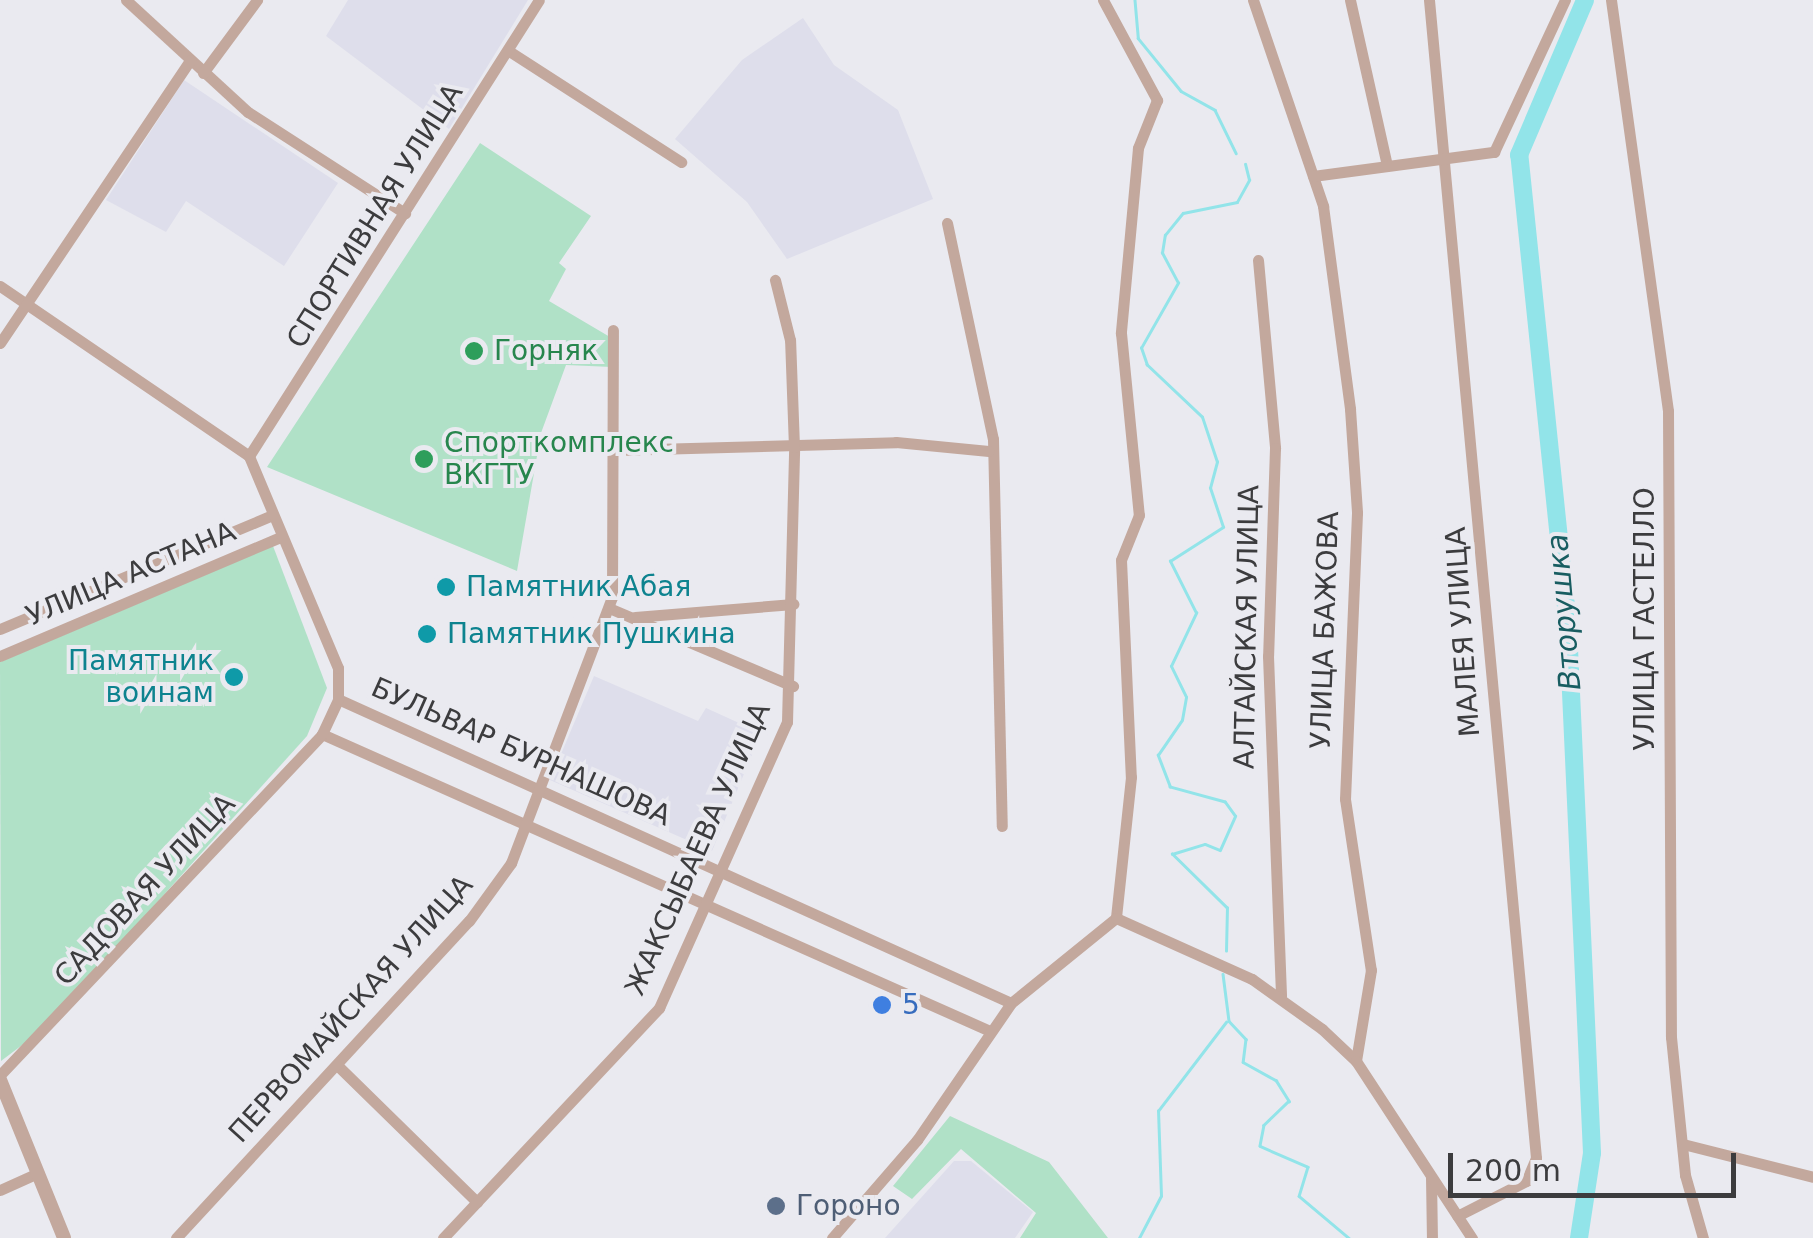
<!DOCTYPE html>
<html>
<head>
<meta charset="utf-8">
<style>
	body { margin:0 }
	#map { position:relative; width:1813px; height:1238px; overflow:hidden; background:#eaeaf0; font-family:"DejaVu Sans",sans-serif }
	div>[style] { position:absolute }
	.built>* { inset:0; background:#dedeeb }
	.green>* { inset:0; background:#b0e1c7 }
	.stream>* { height:2.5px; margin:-1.25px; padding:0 1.25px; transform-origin:1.25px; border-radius:1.25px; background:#92e4e9 }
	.river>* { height:18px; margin:-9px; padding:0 9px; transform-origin:9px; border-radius:9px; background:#92e4e9 }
	.minor>* { height:11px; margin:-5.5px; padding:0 5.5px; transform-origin:5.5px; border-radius:5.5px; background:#c3a89d }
	.tertiary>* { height:14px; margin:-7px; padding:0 7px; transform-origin:7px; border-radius:7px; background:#c3a89d }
	.dots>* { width:28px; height:28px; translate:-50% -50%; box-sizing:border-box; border:5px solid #eaeaf0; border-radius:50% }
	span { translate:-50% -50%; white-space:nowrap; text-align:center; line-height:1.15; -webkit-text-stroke:8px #eaeaf0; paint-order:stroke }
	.street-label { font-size:28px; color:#3c3c3e }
	.leisure-label { font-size:28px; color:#27864d }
	.left { translate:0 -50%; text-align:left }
	.culture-label { font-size:28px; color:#0d838f }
	.right { translate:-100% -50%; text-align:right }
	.shop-label { font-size:28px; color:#366cbe }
	.service-label { font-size:28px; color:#4e5e75 }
	.water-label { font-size:30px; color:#185d61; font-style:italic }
	.scale { position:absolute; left:1448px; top:1153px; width:288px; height:45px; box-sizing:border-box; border:5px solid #3c3c3e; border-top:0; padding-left:12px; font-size:30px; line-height:35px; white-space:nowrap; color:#3c3c3e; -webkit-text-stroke:8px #eaeaf0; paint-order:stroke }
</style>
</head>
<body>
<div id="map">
	<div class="built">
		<i style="clip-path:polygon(348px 0,528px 0,449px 129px,326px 36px)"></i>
		<i style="clip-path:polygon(803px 18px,834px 65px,898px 110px,933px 199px,787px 259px,747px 202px,675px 139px,742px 60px)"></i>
		<i style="clip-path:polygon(184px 80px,338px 183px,284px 266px,186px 201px,166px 232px,106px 200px)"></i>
		<i style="clip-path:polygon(594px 676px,698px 721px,706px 708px,761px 733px,712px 851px,550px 780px)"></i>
		<i style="clip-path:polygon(954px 1161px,971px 1161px,1033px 1212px,1015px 1238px,885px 1238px)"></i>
	</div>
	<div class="green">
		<i style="clip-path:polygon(480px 143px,591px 216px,559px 263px,566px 269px,549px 301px,610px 337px,612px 367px,566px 365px,541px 433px,517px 571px,267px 467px)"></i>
		<i style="clip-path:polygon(273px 546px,327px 688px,307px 736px,42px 1030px,1px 1061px,0 662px)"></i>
		<i style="clip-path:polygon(950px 1116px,1049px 1162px,1108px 1238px,1020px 1238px,1036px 1213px,961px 1149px,912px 1199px,893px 1186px)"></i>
	</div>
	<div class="stream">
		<i style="left:1135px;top:0;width:38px;rotate:85deg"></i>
		<i style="left:1138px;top:38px;width:68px;rotate:50.9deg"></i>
		<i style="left:1181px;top:91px;width:39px;rotate:29deg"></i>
		<i style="left:1215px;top:110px;width:48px;rotate:64deg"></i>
		<i style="left:1226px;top:951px;width:43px;rotate:-88.7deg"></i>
		<i style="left:1227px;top:908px;width:77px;rotate:-135.5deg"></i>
		<i style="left:1172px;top:854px;width:34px;rotate:-17deg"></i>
		<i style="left:1205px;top:844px;width:16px;rotate:22deg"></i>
		<i style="left:1220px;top:850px;width:37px;rotate:-66deg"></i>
		<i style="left:1235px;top:816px;width:17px;rotate:-126deg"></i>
		<i style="left:1225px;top:802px;width:57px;rotate:-164.7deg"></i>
		<i style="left:1170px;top:787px;width:34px;rotate:-111deg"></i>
		<i style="left:1158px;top:755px;width:42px;rotate:-55.6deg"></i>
		<i style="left:1182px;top:720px;width:23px;rotate:-80deg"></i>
		<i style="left:1186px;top:697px;width:34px;rotate:-116deg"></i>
		<i style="left:1171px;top:666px;width:59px;rotate:-64.7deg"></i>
		<i style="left:1196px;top:613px;width:58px;rotate:-116.6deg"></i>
		<i style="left:1170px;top:561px;width:63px;rotate:-32.7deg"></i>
		<i style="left:1223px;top:527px;width:41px;rotate:-108.4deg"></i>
		<i style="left:1210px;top:488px;width:27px;rotate:-75deg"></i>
		<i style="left:1217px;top:462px;width:47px;rotate:-108.4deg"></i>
		<i style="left:1202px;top:417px;width:76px;rotate:-136.6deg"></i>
		<i style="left:1147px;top:365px;width:18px;rotate:-109deg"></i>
		<i style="left:1141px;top:348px;width:75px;rotate:-60.4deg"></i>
		<i style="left:1178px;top:283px;width:34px;rotate:-118deg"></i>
		<i style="left:1162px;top:253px;width:18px;rotate:-81deg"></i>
		<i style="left:1165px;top:235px;width:28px;rotate:-51deg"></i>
		<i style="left:1183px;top:213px;width:55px;rotate:-11.5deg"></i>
		<i style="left:1237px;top:202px;width:25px;rotate:-61deg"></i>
		<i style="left:1249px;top:180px;width:16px;rotate:-104deg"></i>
		<i style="left:1223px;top:974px;width:47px;rotate:82.7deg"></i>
		<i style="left:1229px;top:1021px;width:25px;rotate:47deg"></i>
		<i style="left:1246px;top:1039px;width:23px;rotate:97deg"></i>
		<i style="left:1243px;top:1062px;width:38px;rotate:29deg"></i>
		<i style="left:1276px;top:1080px;width:25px;rotate:58deg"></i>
		<i style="left:1289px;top:1101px;width:35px;rotate:136deg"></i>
		<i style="left:1264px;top:1125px;width:21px;rotate:101deg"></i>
		<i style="left:1260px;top:1146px;width:52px;rotate:23.6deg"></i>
		<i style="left:1308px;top:1167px;width:30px;rotate:107deg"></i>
		<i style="left:1299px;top:1196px;width:65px;rotate:40deg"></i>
		<i style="left:1139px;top:1238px;width:47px;rotate:-62.4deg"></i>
		<i style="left:1161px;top:1196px;width:85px;rotate:-92deg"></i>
		<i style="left:1158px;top:1111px;width:112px;rotate:-52.6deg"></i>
	</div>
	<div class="river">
		<i style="left:1579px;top:1238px;width:86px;rotate:-81.3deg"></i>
		<i style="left:1592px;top:1153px;width:528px;rotate:-92.61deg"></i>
		<i style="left:1568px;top:626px;width:474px;rotate:-95.9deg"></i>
		<i style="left:1519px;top:155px;width:168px;rotate:-66.9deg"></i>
	</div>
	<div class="minor">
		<i style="left:126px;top:0;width:166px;rotate:42.6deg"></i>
		<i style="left:248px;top:112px;width:187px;rotate:32.8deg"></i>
		<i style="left:1103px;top:0;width:114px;rotate:61.6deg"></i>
		<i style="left:1157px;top:100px;width:52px;rotate:111.6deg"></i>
		<i style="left:1138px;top:148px;width:186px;rotate:95.3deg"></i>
		<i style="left:1121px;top:333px;width:183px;rotate:84.4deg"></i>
		<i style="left:1139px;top:515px;width:48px;rotate:111.8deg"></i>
		<i style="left:1121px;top:560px;width:217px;rotate:87.4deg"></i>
		<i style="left:1131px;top:777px;width:142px;rotate:96.1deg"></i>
		<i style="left:1253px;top:0;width:218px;rotate:71.2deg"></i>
		<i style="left:1323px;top:206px;width:205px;rotate:82.4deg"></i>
		<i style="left:1350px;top:409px;width:104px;rotate:86.1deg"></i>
		<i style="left:1357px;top:513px;width:286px;rotate:92.4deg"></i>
		<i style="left:1345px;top:799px;width:173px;rotate:81.4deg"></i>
		<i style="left:1371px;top:970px;width:92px;rotate:99.4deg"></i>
		<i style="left:1350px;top:0;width:170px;rotate:77.4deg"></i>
		<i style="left:1429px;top:0;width:1163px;rotate:84.72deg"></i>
		<i style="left:1536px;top:1158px;width:25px;rotate:113deg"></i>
		<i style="left:1526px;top:1181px;width:77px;rotate:153.1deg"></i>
		<i style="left:1611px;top:0;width:415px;rotate:82.1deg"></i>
		<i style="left:1668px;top:411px;width:626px;rotate:89.73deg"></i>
		<i style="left:1671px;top:1037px;width:139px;rotate:84.2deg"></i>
		<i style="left:1685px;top:1175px;width:66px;rotate:74.1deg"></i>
		<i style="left:509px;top:51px;width:205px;rotate:32.8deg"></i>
		<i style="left:203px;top:73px;width:91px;rotate:-53.5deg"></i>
		<i style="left:1313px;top:176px;width:183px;rotate:-7.6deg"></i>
		<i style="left:1494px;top:152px;width:168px;rotate:-65deg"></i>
		<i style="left:947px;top:223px;width:221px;rotate:78deg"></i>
		<i style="left:993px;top:439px;width:387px;rotate:88.7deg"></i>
		<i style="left:1258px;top:260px;width:189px;rotate:84.8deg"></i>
		<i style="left:1275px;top:448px;width:208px;rotate:91.9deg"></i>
		<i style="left:1268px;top:656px;width:340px;rotate:87.8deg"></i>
		<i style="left:0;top:286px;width:301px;rotate:34.3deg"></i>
		<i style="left:0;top:343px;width:341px;rotate:-56.1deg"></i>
		<i style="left:617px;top:450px;width:279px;rotate:-1.6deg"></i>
		<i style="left:896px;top:442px;width:93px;rotate:5.5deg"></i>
		<i style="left:249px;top:456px;width:540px;rotate:-57.55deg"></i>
		<i style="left:609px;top:608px;width:200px;rotate:23deg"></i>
		<i style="left:635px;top:617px;width:159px;rotate:-4.7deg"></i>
		<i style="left:0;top:629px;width:295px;rotate:-22.7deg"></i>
		<i style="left:0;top:656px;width:305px;rotate:-23deg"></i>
		<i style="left:338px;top:699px;width:738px;rotate:24.31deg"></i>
		<i style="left:322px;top:734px;width:731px;rotate:23.97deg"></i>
		<i style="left:337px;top:1065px;width:196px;rotate:44.4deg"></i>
		<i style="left:0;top:1075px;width:469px;rotate:-46.6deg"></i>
		<i style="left:322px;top:734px;width:38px;rotate:-65deg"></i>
		<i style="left:338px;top:699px;width:31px;rotate:-90deg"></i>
		<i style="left:338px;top:668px;width:230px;rotate:-112.8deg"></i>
		<i style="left:1683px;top:1144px;width:134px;rotate:14.2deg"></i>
		<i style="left:1431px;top:1177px;width:61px;rotate:89.1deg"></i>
		<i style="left:0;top:1190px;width:42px;rotate:-24.1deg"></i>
		<i style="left:176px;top:1238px;width:432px;rotate:-47.3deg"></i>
		<i style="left:469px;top:921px;width:72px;rotate:-54.1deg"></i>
		<i style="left:511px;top:863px;width:285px;rotate:-69.2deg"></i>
		<i style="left:612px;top:597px;width:267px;rotate:-89.8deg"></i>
		<i style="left:443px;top:1238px;width:316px;rotate:-46.8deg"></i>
		<i style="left:659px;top:1008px;width:313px;rotate:-65.9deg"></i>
		<i style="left:787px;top:722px;width:275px;rotate:-88.5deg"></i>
		<i style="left:794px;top:447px;width:107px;rotate:-92.1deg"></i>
		<i style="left:790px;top:340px;width:62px;rotate:-104deg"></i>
		<i style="left:832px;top:1238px;width:130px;rotate:-49.1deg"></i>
		<i style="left:917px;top:1140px;width:166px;rotate:-55.5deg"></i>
		<i style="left:1011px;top:1003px;width:135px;rotate:-39deg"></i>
		<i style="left:1116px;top:918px;width:149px;rotate:24.2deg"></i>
		<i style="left:1252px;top:979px;width:86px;rotate:35.5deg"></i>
		<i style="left:1322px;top:1029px;width:47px;rotate:43.3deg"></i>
		<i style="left:1356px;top:1061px;width:212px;rotate:56.8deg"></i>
	</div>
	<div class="tertiary">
		<i style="left:0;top:1080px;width:170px;rotate:67.9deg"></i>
	</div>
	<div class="dots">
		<i style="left:474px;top:351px;background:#2e9e5b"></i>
		<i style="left:424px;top:459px;background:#2e9e5b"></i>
		<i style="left:446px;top:587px;background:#0f9aa8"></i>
		<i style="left:427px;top:634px;background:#0f9aa8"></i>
		<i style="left:234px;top:677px;background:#0f9aa8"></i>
		<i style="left:882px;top:1005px;background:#3f7fe0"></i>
		<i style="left:776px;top:1206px;background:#5c6f8a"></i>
	</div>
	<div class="street-label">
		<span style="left:375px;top:216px;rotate:-58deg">СПОРТИВНАЯ УЛИЦА</span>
		<span style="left:131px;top:574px;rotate:-23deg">УЛИЦА АСТАНА</span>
		<span style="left:1645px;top:619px;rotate:-90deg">УЛИЦА ГАСТЕЛЛО</span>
		<span style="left:1247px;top:627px;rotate:-89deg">АЛТАЙСКАЯ УЛИЦА</span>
		<span style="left:1325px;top:630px;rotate:-88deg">УЛИЦА БАЖОВА</span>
		<span style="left:1463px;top:632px;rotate:-94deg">МАЛЕЯ УЛИЦА</span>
		<span style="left:521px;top:752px;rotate:24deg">БУЛЬВАР БУРНАШОВА</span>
		<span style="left:698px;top:849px;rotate:-66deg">ЖАКСЫБАЕВА УЛИЦА</span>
		<span style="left:145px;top:890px;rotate:-47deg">САДОВАЯ УЛИЦА</span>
		<span style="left:351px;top:1009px;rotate:-48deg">ПЕРВОМАЙСКАЯ УЛИЦА</span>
	</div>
	<div class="leisure-label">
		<span class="left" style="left:494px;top:351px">Горняк</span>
		<span class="left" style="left:444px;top:459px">Спорткомплекс<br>ВКГТУ</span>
	</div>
	<div class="culture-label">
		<span class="left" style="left:466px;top:587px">Памятник Абая</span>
		<span class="left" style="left:447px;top:634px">Памятник Пушкина</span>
		<span class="right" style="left:214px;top:677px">Памятник<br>воинам</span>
	</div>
	<div class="shop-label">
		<span class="left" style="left:902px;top:1005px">5</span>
	</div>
	<div class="service-label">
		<span class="left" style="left:796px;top:1206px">Гороно</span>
	</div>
	<div class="water-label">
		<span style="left:1564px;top:612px;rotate:-95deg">Вторушка</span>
	</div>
	<div class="scale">200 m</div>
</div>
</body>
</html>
